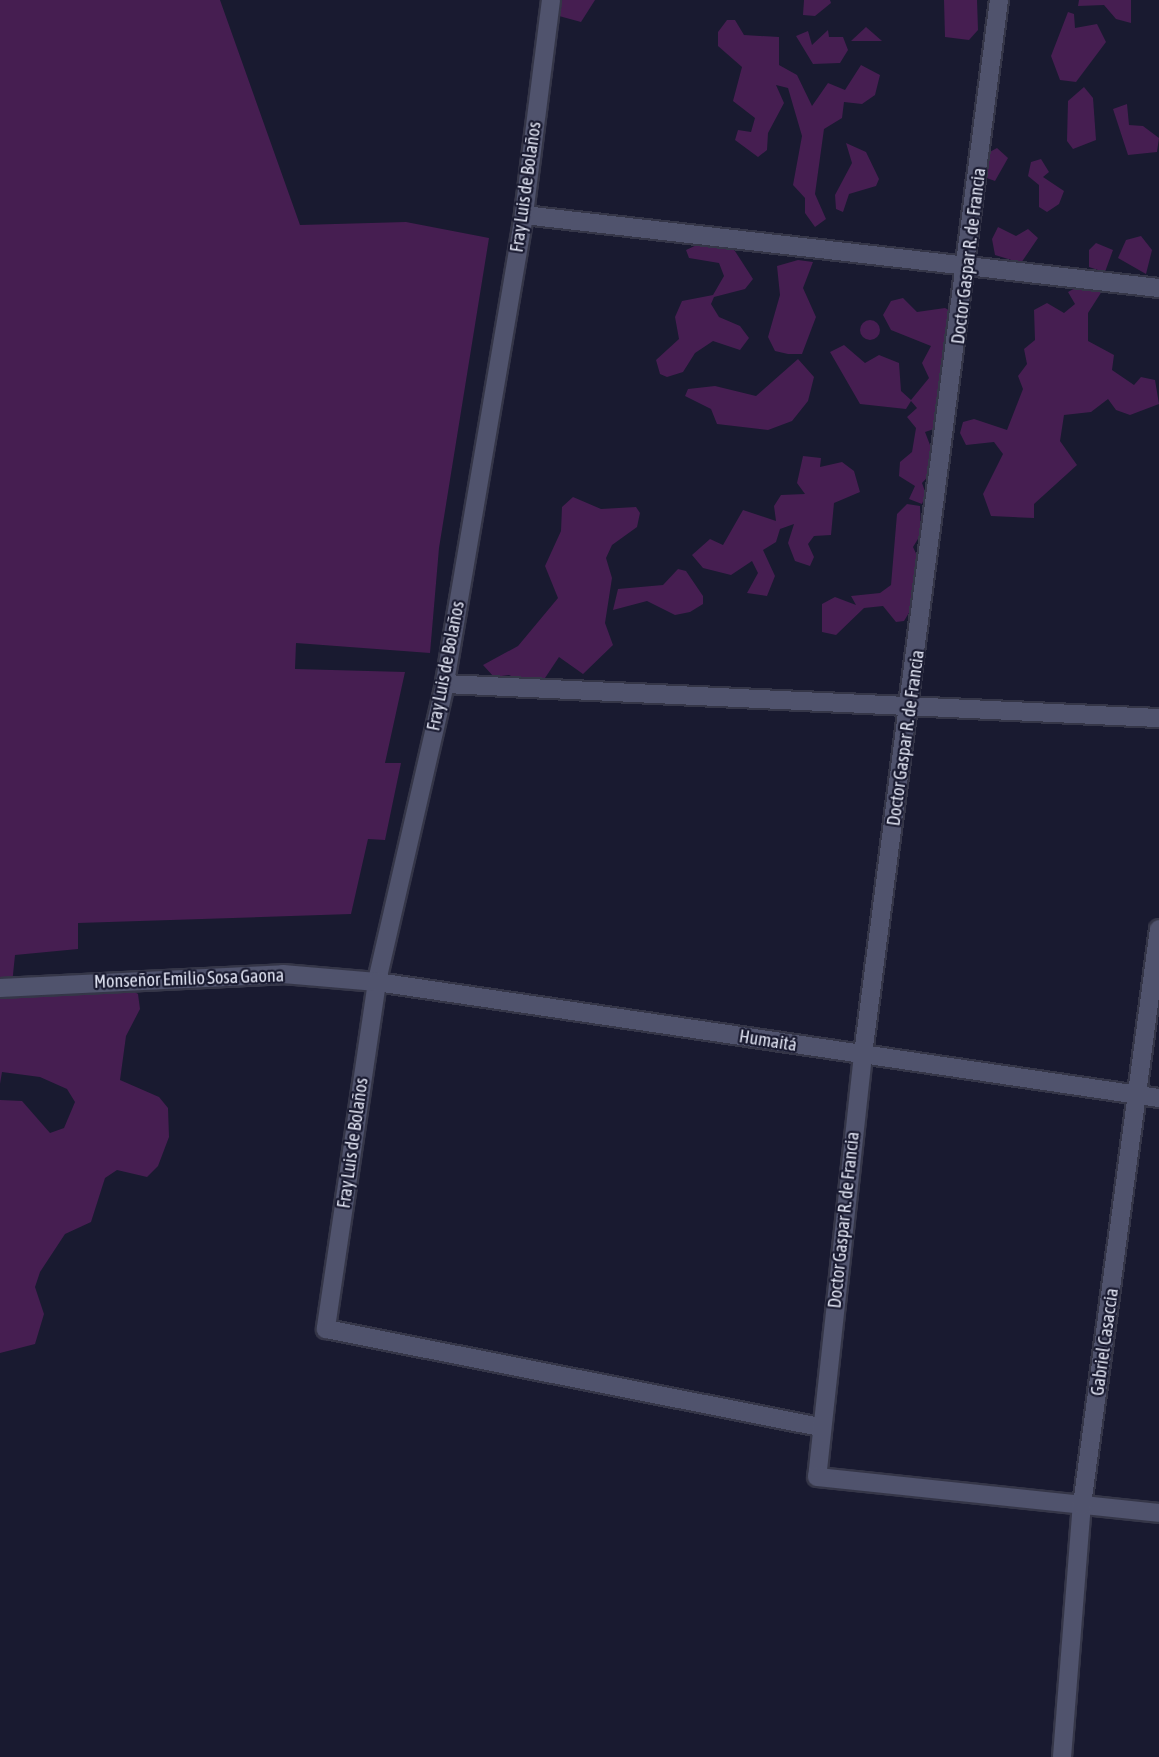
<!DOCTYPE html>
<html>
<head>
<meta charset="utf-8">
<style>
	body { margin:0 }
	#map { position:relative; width:1159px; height:1757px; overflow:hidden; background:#191a30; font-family:"Asap Condensed",sans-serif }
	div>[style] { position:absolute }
	.green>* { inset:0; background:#461e51 }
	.round { border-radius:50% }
	.roads { filter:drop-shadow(2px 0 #353648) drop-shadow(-2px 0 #353648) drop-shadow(0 2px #353648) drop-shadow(0 -2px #353648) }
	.street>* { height:18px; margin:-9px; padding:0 9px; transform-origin:9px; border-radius:9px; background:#50536d }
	span { translate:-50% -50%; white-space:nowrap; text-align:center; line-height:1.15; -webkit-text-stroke:4.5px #191a30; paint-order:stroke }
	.street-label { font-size:18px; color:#dfe2f1 }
</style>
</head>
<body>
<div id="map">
	<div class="green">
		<i style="clip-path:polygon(0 0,220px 0,300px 225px,406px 222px,489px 238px,439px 548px,430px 653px,296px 643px,295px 669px,405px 672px,385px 763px,401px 763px,385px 840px,368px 839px,351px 914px,78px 923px,78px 949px,15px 955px,11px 994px,124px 986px,138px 994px,140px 1009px,126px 1036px,120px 1080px,159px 1097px,168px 1108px,169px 1137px,158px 1166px,147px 1177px,117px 1170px,105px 1178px,91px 1222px,65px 1234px,40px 1272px,35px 1287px,44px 1314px,35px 1344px,0 1353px,0 1100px,22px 1101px,50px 1133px,64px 1128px,75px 1102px,67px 1089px,40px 1077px,2px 1072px,0 1084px)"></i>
		<i style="clip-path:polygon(556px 0,595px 0,581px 22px,559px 16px)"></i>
		<i style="clip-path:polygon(804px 0,830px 0,831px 3px,815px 16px,803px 15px)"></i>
		<i style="clip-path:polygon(944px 0,977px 0,978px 30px,969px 40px,945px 37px)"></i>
		<i style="clip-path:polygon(1079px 0,1131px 0,1131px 23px,1116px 19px,1104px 5px,1078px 6px)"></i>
		<i style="clip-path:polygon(1068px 12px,1074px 14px,1075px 28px,1097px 24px,1106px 42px,1076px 82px,1060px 80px,1051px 56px)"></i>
		<i style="clip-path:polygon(727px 20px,735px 20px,744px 35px,779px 37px,779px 65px,797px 75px,812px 106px,828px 83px,845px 90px,861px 65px,880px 75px,875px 95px,862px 104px,844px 102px,842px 118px,824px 129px,815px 194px,826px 219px,815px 227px,805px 213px,805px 198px,793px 185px,802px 136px,788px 88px,776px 85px,784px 103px,768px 133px,767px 150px,758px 157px,735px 140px,738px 130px,751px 132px,755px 118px,733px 101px,742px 67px,718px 46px,718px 32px)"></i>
		<i style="clip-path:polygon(866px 27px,882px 41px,851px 41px)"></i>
		<i style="clip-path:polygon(828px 30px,829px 37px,843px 37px,848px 50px,840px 63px,813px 64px,796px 36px,808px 31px,812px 45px)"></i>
		<i style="clip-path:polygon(1084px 87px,1093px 98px,1096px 140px,1073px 149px,1067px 141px,1068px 101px)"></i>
		<i style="clip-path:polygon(1127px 104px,1129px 125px,1143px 126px,1159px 138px,1157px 152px,1128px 155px,1113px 109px)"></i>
		<i style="clip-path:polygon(846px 143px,866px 152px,879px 179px,876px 186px,849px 194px,843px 212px,836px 209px,835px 195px,852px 163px)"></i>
		<i style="clip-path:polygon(997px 148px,1008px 158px,995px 181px,984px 177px,984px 155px)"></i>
		<i style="clip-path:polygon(1041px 159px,1049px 172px,1043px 177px,1064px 191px,1059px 204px,1047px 212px,1039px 207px,1039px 185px,1028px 176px,1031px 162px)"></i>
		<i style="clip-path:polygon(998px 227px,1016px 236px,1028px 229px,1038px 238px,1021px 263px,995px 255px,992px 239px)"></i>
		<i style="clip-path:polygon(1141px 236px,1152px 250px,1146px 274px,1118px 258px,1126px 240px)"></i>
		<i style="clip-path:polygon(701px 243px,733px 248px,753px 279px,745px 289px,714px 297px,711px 304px,719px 317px,740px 326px,749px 338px,740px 350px,713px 341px,695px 353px,683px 372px,667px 377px,660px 374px,656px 360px,679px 339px,675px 317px,682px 301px,713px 295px,724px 276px,719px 263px,689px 258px,686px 250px)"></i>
		<i style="clip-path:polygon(1096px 243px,1113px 250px,1105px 272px,1111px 277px,1088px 313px,1088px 341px,1114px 355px,1112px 370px,1134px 385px,1141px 377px,1155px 380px,1159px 404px,1130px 415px,1116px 410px,1108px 399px,1091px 412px,1064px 415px,1060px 441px,1077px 465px,1034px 504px,1034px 518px,991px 516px,983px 494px,1003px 454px,994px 442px,966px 445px,960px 433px,963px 422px,974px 419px,1007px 430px,1023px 389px,1018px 376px,1027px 364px,1024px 349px,1035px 340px,1034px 310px,1047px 303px,1064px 313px,1075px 304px,1068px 292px,1104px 272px,1089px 267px,1089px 250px)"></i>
		<i style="clip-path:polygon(798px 260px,813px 262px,803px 288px,816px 317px,802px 354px,788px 354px,775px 351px,768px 337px,780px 295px,777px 266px)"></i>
		<i style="clip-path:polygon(903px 298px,917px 312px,945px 308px,965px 319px,965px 343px,954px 358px,940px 427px,925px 432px,935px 458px,933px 471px,922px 483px,926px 494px,922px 504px,909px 499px,915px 486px,899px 476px,900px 462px,912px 452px,916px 428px,907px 417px,917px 408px,911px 401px,906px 409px,860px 404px,830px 352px,844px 345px,865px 363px,879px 355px,899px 363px,901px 391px,911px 400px,929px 378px,922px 363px,931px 346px,891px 330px,883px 315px,891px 301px)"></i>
		<i class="round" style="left:860px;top:320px;width:20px;height:20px"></i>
		<i style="clip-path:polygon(798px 359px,814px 377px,808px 401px,792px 421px,768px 430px,717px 424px,711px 409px,685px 396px,688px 389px,715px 386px,756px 396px)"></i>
		<i style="clip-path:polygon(803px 456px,821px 458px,820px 467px,842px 462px,854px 471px,860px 492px,834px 503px,831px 535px,814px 536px,808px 544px,814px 557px,810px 566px,795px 561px,788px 543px,794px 524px,780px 529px,776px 542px,763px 550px,775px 576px,767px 596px,747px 593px,758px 573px,752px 561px,731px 575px,703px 568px,692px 555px,710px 539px,723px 545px,743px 510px,776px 521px,774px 506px,781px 495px,805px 494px,797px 483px)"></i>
		<i style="clip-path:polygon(573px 497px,601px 509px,636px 507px,640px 513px,637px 527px,612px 545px,606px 558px,612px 578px,605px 623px,613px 645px,583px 674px,559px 657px,543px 681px,530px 685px,509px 675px,494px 677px,483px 665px,518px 646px,558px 598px,545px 566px,561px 531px,562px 507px)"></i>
		<i style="clip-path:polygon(907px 504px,920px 506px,921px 534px,913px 547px,919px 560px,919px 596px,904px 621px,896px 622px,883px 606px,864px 608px,836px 635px,822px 632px,822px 604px,835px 597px,856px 605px,851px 596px,880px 593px,891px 585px,897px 514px)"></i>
		<i style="clip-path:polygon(678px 569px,686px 571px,703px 596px,703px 604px,690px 612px,675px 615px,647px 601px,613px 610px,618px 589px,663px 585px)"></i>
	</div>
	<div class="roads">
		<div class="street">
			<i style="left:551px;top:0;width:217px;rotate:97.2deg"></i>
			<i style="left:524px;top:215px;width:476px;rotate:99.6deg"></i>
			<i style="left:445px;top:684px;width:306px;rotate:102.9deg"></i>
			<i style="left:377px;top:982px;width:351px;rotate:98.4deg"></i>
			<i style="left:326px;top:1329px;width:504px;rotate:11.22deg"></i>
			<i style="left:999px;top:0;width:1064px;rotate:97.35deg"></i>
			<i style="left:863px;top:1055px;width:424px;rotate:96.2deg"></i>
			<i style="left:817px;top:1477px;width:344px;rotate:6deg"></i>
			<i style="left:524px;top:215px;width:639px;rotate:6.56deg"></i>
			<i style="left:445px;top:684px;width:715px;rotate:2.73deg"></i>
			<i style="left:0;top:988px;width:283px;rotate:-2.8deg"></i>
			<i style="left:283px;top:974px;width:94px;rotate:4.9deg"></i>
			<i style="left:377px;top:982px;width:791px;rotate:8.44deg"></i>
			<i style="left:1062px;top:1757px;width:253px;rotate:-85.5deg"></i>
			<i style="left:1082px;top:1505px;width:581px;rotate:-82.39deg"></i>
		</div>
	</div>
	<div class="street-label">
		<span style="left:526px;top:187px;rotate:-82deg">Fray Luis de Bolaños</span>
		<span style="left:969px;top:256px;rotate:-83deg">Doctor Gaspar R. de Francia</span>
		<span style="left:446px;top:666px;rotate:-79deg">Fray Luis de Bolaños</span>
		<span style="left:906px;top:738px;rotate:-82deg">Doctor Gaspar R. de Francia</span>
		<span style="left:189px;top:979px;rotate:-2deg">Monseñor Emilio Sosa Gaona</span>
		<span style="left:768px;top:1041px;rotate:9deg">Humaitá</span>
		<span style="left:353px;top:1143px;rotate:-82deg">Fray Luis de Bolaños</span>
		<span style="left:844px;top:1220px;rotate:-84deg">Doctor Gaspar R. de Francia</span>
		<span style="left:1105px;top:1342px;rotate:-82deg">Gabriel Casaccia</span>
	</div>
</div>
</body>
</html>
